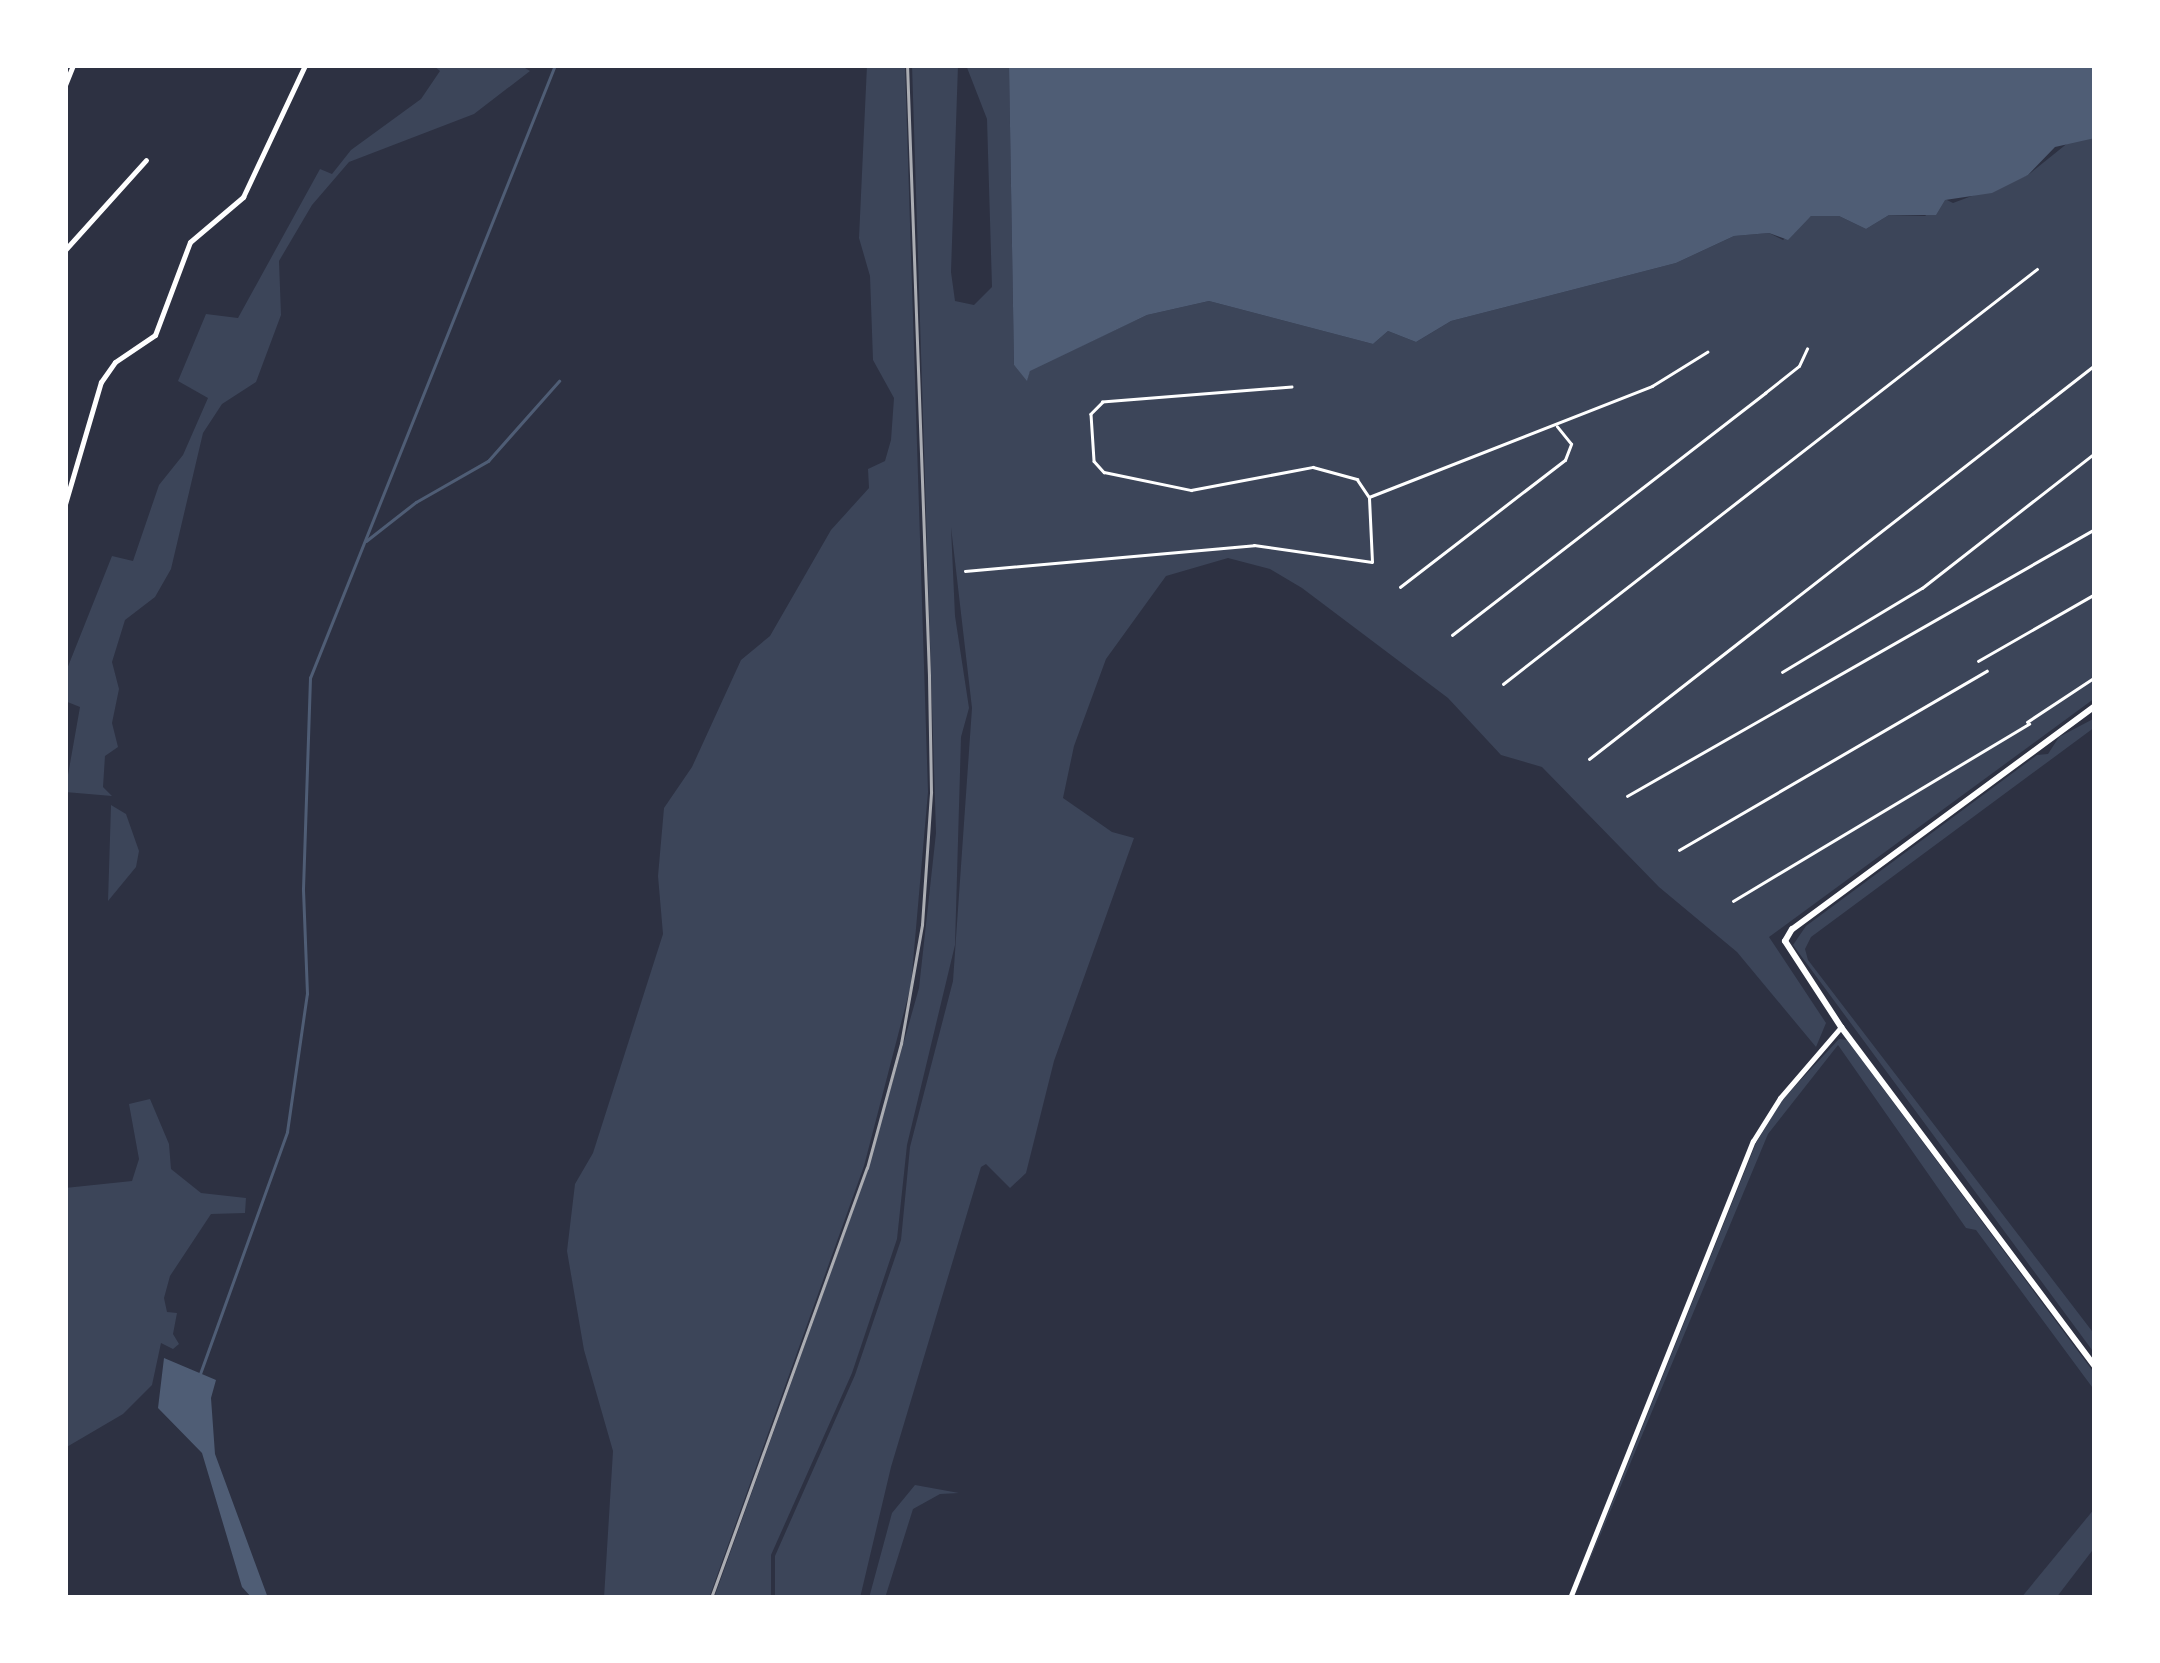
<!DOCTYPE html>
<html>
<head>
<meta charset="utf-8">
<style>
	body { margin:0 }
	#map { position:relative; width:2160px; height:1663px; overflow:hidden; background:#2d3142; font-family:Lato,sans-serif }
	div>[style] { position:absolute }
	.green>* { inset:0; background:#3c4559 }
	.water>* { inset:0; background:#4f5d75 }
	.stream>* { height:2.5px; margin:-1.25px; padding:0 1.25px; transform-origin:1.25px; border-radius:1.25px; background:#4f5d75 }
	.service>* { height:2.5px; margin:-1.25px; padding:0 1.25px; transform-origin:1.25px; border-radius:1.25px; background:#fff }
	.minor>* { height:5px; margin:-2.5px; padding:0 2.5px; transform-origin:2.5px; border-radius:2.5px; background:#fff }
	.tertiary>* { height:6px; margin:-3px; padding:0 3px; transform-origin:3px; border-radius:3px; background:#fff }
	.rail>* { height:2.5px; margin:-1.25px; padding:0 1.25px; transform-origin:1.25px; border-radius:1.25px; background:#abadb3 }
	span { translate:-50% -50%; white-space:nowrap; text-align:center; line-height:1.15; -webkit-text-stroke:10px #fff; paint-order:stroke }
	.frame { position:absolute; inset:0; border:68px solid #fff; pointer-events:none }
</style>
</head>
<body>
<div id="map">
	<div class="green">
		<i style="clip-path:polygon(433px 65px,520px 65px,530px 71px,474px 114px,349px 162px,312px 205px,279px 261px,281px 315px,256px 382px,222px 404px,203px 433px,171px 569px,155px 597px,125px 620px,112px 662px,119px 689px,112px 723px,118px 747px,105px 756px,103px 787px,112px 796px,65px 792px,80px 707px,65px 701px,65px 674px,112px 556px,133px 561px,159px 485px,183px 455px,208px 398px,178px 381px,206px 314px,238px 318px,320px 169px,332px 174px,351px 150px,421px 99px,440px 71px)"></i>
		<i style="clip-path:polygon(867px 65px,905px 65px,928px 792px,911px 985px,864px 1166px,709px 1598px,604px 1598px,613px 1451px,584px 1350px,567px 1251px,575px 1184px,593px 1153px,663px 934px,658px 876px,664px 808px,692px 767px,741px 660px,770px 636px,831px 530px,869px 488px,868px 469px,885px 461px,891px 440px,894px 398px,873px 360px,870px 276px,859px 238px)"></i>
		<i style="clip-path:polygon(912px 65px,958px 65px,951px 272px,955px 301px,974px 305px,992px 287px,987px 119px,966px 65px,1009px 65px,1014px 365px,1027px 380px,1030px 370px,1147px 315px,1209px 301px,1373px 344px,1388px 331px,1416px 342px,1451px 321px,1676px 263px,1734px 236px,1769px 233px,1783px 240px,1811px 216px,1839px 216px,1866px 229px,1889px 215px,1925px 216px,1945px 199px,1953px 203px,2028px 175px,2074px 138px,2095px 138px,2095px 698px,1769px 937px,1826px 1023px,1816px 1047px,1737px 952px,1659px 887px,1542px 767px,1501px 755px,1448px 698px,1302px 588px,1270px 569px,1228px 558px,1166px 576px,1106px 659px,1074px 746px,1063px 798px,1112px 832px,1134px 838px,1054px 1061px,1026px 1173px,1010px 1188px,986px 1164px,981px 1167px,891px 1467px,860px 1598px,775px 1598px,775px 1556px,855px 1375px,901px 1240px,910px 1147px,953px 981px,972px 708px,951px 527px,955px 616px,969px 708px,961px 737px,955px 945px,907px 1145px,897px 1239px,852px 1373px,771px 1555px,771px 1598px,714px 1598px,868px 1169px,919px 988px,936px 833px)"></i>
		<i style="clip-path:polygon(2095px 718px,2095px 727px,1811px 937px,1805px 949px,1808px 960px,2095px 1335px,2095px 1354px,1793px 945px,1806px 926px,2037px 755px,2048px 754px,2059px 737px)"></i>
		<i style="clip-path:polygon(111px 805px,126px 814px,139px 851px,136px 867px,108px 901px)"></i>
		<i style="clip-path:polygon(1839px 1039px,1847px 1040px,2095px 1374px,2095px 1391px,1976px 1230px,1966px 1228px,1838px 1045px,1768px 1134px,1574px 1598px,1756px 1143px,1782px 1100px)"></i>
		<i style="clip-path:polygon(150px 1099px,169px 1144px,171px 1169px,201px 1193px,246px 1198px,245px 1213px,211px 1214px,170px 1276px,164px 1298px,167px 1312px,177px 1313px,173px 1334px,179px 1344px,173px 1349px,161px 1343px,152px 1385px,123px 1414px,65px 1448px,65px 1188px,132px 1181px,139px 1159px,129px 1104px)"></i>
		<i style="clip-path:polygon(915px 1485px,959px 1493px,940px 1494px,913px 1509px,885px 1598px,869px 1598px,892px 1513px)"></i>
		<i style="clip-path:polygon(2095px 1508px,2095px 1547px,2056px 1598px,2021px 1598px)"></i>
	</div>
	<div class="water">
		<i style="clip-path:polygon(1009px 65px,2095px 65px,2095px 138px,2055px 147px,2028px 175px,1992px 193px,1945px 200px,1936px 215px,1889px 215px,1866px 229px,1839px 216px,1811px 216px,1788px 240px,1769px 233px,1734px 236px,1676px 263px,1451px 321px,1416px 342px,1388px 331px,1373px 344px,1209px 301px,1147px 315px,1030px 371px,1027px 381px,1014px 365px)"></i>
		<i style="clip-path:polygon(164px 1358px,216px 1380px,211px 1398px,215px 1454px,268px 1598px,252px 1598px,242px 1587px,202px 1453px,158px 1408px)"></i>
	</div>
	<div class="stream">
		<i style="left:366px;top:541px;width:63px;rotate:-38deg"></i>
		<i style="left:416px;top:502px;width:83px;rotate:-29.7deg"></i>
		<i style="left:488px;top:461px;width:107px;rotate:-48.4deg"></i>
		<i style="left:200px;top:1374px;width:257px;rotate:-70.2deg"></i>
		<i style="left:287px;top:1132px;width:139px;rotate:-81.8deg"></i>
		<i style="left:307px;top:994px;width:105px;rotate:-92.2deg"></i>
		<i style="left:303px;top:889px;width:211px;rotate:-88.1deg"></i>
		<i style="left:310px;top:678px;width:660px;rotate:-68.21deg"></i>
	</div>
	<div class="service">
		<i style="left:1292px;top:387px;width:190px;rotate:175.5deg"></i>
		<i style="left:1103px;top:402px;width:17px;rotate:135deg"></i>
		<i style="left:1091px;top:414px;width:47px;rotate:86.3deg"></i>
		<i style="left:1094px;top:461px;width:15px;rotate:48deg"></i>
		<i style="left:1104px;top:472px;width:89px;rotate:11.7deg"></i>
		<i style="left:1191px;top:490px;width:124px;rotate:-10.7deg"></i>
		<i style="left:1313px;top:467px;width:46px;rotate:15.3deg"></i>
		<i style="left:1357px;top:479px;width:22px;rotate:56deg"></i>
		<i style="left:1369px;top:497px;width:304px;rotate:-21.4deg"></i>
		<i style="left:1652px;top:386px;width:65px;rotate:-31.7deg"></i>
		<i style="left:965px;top:571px;width:290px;rotate:-5.1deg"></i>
		<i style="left:1254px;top:545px;width:119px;rotate:8.2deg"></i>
		<i style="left:1372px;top:562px;width:63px;rotate:-92.7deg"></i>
		<i style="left:1400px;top:587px;width:208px;rotate:-37.6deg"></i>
		<i style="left:1565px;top:460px;width:17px;rotate:-69deg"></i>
		<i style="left:1571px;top:444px;width:22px;rotate:-129deg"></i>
		<i style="left:1452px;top:635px;width:396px;rotate:-37.7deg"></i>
		<i style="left:1765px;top:393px;width:43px;rotate:-38.5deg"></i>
		<i style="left:1799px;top:366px;width:19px;rotate:-65deg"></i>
		<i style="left:1978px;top:661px;width:135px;rotate:-29.8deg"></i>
		<i style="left:1782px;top:672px;width:163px;rotate:-31deg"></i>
		<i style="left:1922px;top:588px;width:219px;rotate:-38deg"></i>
		<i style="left:1503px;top:684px;width:676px;rotate:-37.85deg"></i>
		<i style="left:2027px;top:722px;width:82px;rotate:-33.5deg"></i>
		<i style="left:1589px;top:759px;width:641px;rotate:-37.91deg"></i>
		<i style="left:1627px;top:796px;width:539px;rotate:-29.71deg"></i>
		<i style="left:1679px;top:850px;width:356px;rotate:-30.2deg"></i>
		<i style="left:1733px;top:901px;width:345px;rotate:-30.9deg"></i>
	</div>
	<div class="minor">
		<i style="left:65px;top:85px;width:22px;rotate:-68deg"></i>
		<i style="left:65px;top:250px;width:121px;rotate:-48deg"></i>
		<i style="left:65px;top:504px;width:127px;rotate:-73.6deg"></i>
		<i style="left:101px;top:382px;width:24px;rotate:-55deg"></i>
		<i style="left:115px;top:362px;width:48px;rotate:-34deg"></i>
		<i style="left:155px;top:335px;width:99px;rotate:-69.4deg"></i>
		<i style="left:190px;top:242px;width:70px;rotate:-40.3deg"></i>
		<i style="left:243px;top:197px;width:146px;rotate:-64.8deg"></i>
		<i style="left:1570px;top:1598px;width:492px;rotate:-68.2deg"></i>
		<i style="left:1753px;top:1141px;width:51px;rotate:-57.9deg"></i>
		<i style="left:1780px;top:1098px;width:94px;rotate:-49.3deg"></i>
	</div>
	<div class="tertiary">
		<i style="left:2095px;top:706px;width:376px;rotate:143.6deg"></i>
		<i style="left:1792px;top:929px;width:14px;rotate:120deg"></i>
		<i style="left:1785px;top:941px;width:103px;rotate:56.9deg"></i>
		<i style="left:1841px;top:1027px;width:424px;rotate:53.2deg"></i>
	</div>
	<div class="rail">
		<i style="left:711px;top:1598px;width:457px;rotate:-70.1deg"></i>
		<i style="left:867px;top:1168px;width:129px;rotate:-74.7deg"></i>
		<i style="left:901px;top:1044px;width:121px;rotate:-80deg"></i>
		<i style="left:922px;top:925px;width:133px;rotate:-86.1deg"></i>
		<i style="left:931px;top:792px;width:116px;rotate:-91deg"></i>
		<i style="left:929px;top:676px;width:611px;rotate:-92.06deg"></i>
	</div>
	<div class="frame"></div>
</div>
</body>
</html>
